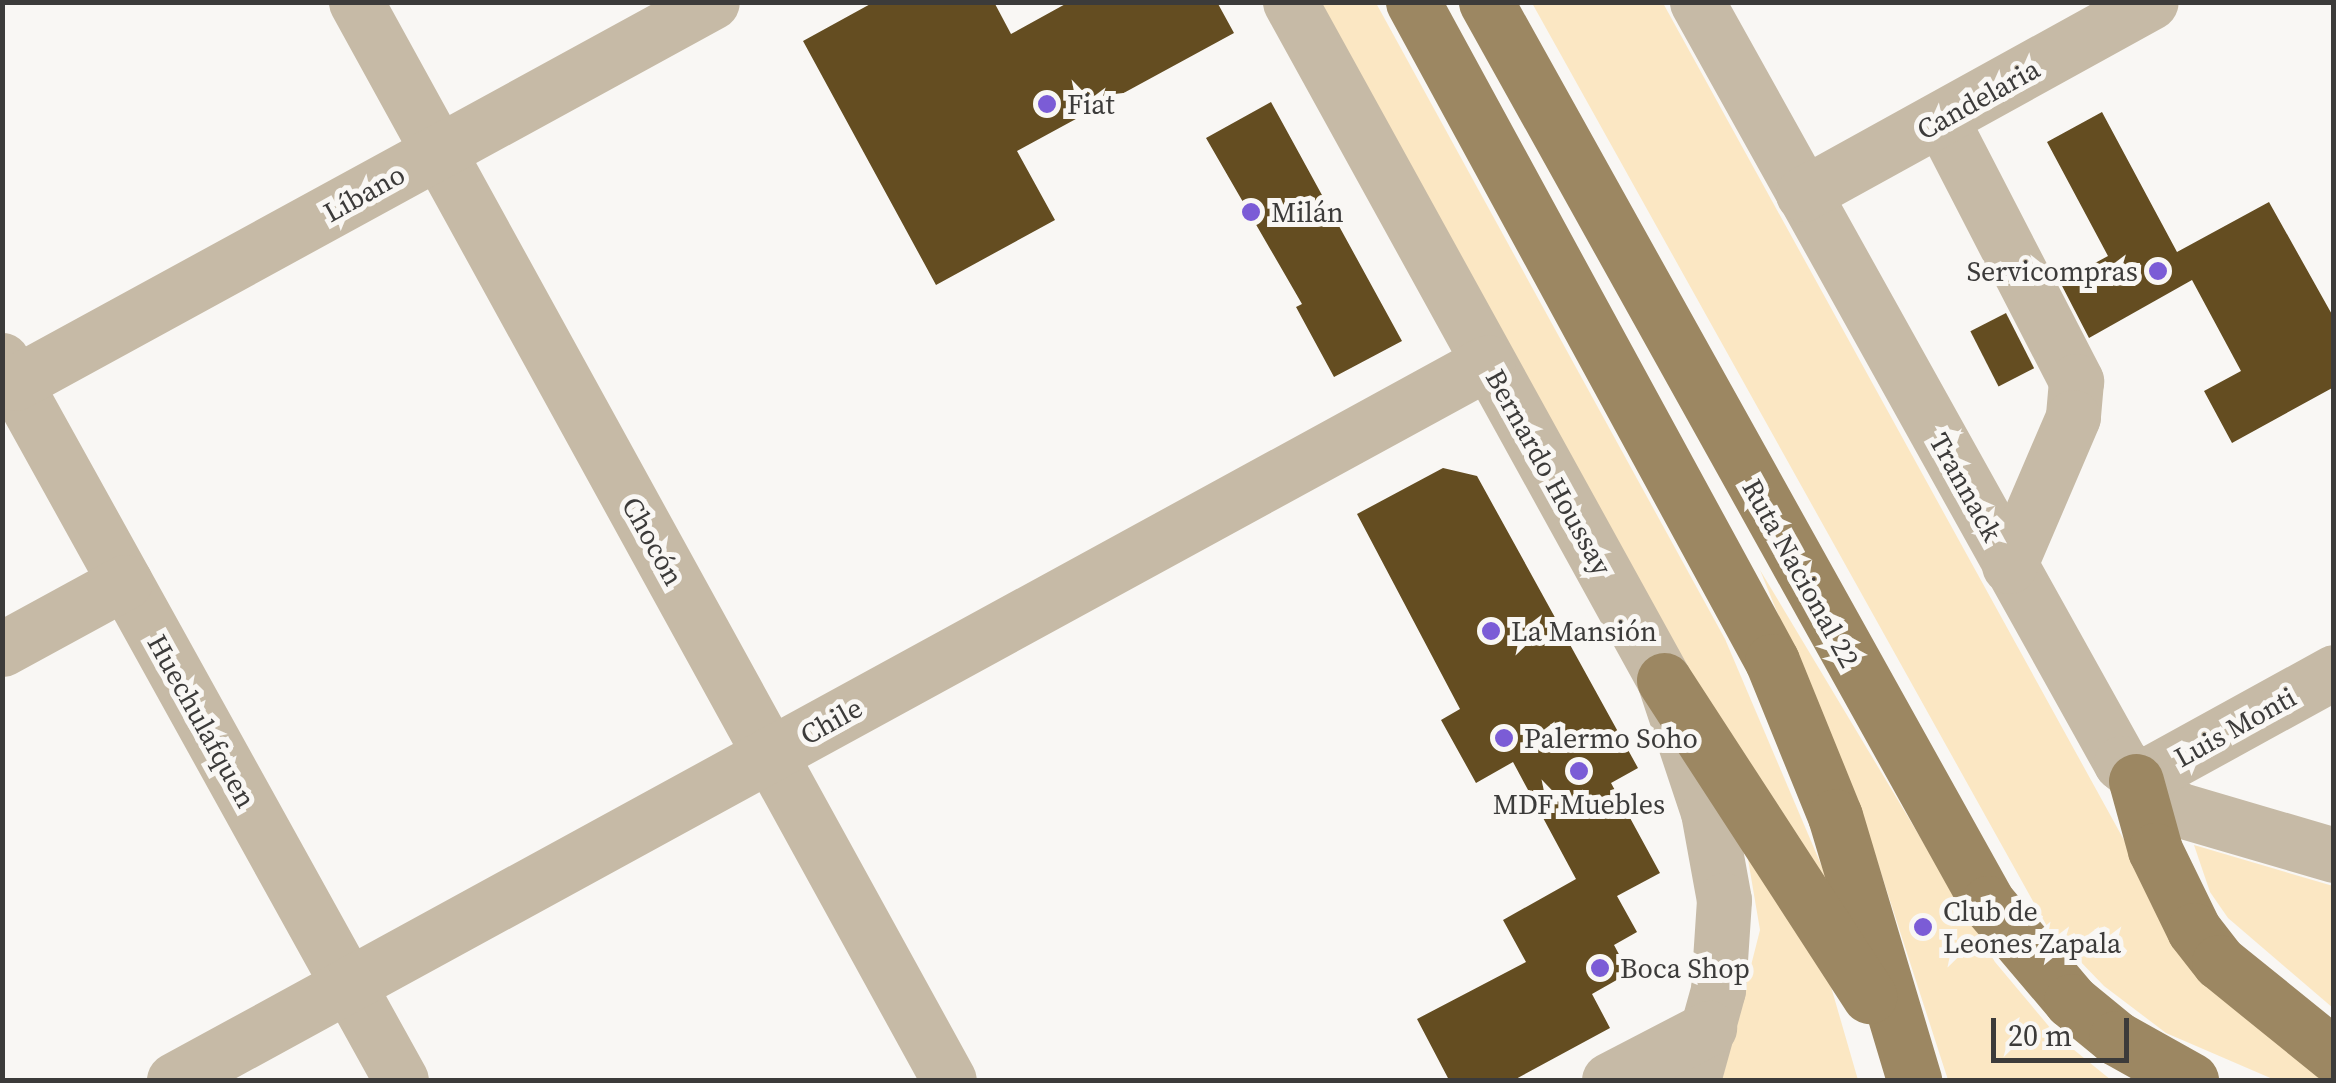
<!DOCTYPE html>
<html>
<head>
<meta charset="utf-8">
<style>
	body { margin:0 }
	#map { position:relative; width:2336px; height:1083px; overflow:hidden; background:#f9f7f4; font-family:"Source Serif 4",serif }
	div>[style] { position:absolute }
	.green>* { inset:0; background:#fbe7c3 }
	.building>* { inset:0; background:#644d21; transform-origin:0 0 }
	.minor>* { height:55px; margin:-27.5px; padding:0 27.5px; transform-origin:27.5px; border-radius:27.5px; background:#c6baa6 }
	.major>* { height:55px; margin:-27.5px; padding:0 27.5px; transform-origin:27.5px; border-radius:27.5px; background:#9c8762 }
	.dots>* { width:28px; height:28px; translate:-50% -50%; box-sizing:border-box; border:5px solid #f9f7f4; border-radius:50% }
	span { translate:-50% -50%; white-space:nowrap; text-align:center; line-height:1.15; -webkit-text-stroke:10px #f9f7f4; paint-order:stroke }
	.street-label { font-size:28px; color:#3c3b3a }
	.poi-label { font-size:28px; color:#3c3b3a }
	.left { translate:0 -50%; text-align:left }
	.right { translate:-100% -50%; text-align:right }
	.frame { position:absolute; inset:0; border:5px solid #3c3b3a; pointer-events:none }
	.scale { position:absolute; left:1991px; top:1018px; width:138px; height:45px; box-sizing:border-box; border:5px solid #3c3b3a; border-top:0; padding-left:12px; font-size:30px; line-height:35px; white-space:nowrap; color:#3c3b3a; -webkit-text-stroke:8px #f9f7f4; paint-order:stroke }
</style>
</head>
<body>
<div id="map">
	<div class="green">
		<i style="clip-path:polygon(1315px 3px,1376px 3px,1725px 639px,1854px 942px,1717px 730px)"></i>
		<i style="clip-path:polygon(1532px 3px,1663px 3px,2189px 958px,2330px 1080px,2275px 1080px,2166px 1033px,2104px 986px,2048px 928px)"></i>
		<i style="clip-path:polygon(1760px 570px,1995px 962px,2057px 1036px,2111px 1080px,1948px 1080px,1874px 851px)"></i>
		<i style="clip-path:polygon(1742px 824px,1823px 959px,1858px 1080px,1722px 1080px,1760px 930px)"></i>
		<i style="clip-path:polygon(2194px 845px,2333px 886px,2333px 1008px,2228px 918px,2210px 892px)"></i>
	</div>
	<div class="building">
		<i style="clip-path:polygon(874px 2px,994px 2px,1011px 34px,1069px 2px,1217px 2px,1234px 33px,1017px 151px,1055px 220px,936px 285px,803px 41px)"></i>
		<i style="clip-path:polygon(1271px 102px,1402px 341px,1334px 377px,1296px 307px,1302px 304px,1206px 138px)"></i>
		<i style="clip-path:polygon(2102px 112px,2177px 252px,2269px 202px,2334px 318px,2334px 387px,2232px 443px,2204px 391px,2241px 371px,2192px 280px,2089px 338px,2060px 282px,2108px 256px,2047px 142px)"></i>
		<i style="left:2006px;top:313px;width:62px;height:40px;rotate:63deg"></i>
		<i style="clip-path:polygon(1443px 468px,1477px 476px,1638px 768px,1611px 783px,1660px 873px,1617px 896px,1637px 932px,1614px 945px,1629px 973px,1592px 994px,1610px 1028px,1514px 1080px,1449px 1080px,1417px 1019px,1526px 962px,1503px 920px,1576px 879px,1513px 762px,1476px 783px,1441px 720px,1460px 709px,1357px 514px)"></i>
	</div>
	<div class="minor">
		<i style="left:356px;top:2px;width:1230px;rotate:61.19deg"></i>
		<i style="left:1290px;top:2px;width:774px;rotate:61.12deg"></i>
		<i style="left:1664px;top:680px;width:139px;rotate:71.6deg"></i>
		<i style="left:1708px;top:812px;width:89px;rotate:79.7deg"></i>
		<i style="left:1724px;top:900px;width:90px;rotate:93.8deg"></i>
		<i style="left:1718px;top:990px;width:93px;rotate:105.5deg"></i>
		<i style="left:1697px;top:2px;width:871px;rotate:60.88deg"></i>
		<i style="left:2121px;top:763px;width:72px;rotate:39.4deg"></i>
		<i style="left:2177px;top:809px;width:164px;rotate:16.3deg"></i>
		<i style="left:1941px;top:119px;width:295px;rotate:62.7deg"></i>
		<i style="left:2076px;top:381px;width:36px;rotate:95deg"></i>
		<i style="left:2073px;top:417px;width:162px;rotate:113.2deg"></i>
		<i style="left:1803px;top:194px;width:397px;rotate:-28.9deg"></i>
		<i style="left:2px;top:360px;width:823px;rotate:61.01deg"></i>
		<i style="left:15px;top:383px;width:794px;rotate:-28.66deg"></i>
		<i style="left:2px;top:649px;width:140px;rotate:-28.6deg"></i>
		<i style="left:2136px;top:781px;width:226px;rotate:-28.8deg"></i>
		<i style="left:174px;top:1080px;width:1497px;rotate:-28.65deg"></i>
		<i style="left:1609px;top:1080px;width:113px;rotate:-27.5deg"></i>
	</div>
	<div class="major">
		<i style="left:1413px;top:2px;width:750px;rotate:61.42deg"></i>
		<i style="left:1772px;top:661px;width:167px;rotate:67.9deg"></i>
		<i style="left:1835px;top:816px;width:276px;rotate:73.3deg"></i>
		<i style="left:1486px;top:2px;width:1031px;rotate:60.88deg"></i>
		<i style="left:1988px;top:903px;width:128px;rotate:49.7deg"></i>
		<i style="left:2071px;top:1001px;width:58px;rotate:39.4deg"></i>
		<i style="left:2116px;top:1038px;width:86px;rotate:29.2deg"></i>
		<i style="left:1664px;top:680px;width:377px;rotate:57deg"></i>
		<i style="left:2136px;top:781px;width:72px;rotate:74.6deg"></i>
		<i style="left:2155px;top:850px;width:89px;rotate:64deg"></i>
		<i style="left:2194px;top:930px;width:41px;rotate:52deg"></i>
		<i style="left:2219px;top:962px;width:148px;rotate:39deg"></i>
	</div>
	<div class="dots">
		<i style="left:1047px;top:104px;background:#7b5cd6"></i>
		<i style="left:1251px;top:212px;background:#7b5cd6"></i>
		<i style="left:2158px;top:271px;background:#7b5cd6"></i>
		<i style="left:1491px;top:631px;background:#7b5cd6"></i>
		<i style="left:1504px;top:738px;background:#7b5cd6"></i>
		<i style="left:1579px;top:771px;background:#7b5cd6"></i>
		<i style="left:1923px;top:927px;background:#7b5cd6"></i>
		<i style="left:1600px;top:968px;background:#7b5cd6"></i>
	</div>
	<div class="street-label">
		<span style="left:1978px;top:99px;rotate:-29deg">Candelaria</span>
		<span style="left:364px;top:193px;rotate:-29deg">Líbano</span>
		<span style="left:1549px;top:472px;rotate:61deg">Bernardo Houssay</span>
		<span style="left:1966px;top:487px;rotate:61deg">Trannack</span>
		<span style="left:653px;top:541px;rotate:61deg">Chocón</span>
		<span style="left:1801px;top:573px;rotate:61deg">Ruta Nacional 22</span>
		<span style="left:202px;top:721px;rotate:61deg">Huechulafquen</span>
		<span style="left:831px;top:721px;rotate:-29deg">Chile</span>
		<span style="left:2235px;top:727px;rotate:-29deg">Luis Monti</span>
	</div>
	<div class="poi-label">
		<span class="left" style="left:1067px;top:104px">Fiat</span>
		<span class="left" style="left:1271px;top:212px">Milán</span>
		<span class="right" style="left:2138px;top:271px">Servicompras</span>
		<span class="left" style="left:1511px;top:631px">La Mansión</span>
		<span class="left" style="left:1524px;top:738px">Palermo Soho</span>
		<span style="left:1579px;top:804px">MDF Muebles</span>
		<span class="left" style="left:1943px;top:927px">Club de<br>Leones Zapala</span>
		<span class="left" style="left:1620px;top:968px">Boca Shop</span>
	</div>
	<div class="frame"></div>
	<div class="scale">20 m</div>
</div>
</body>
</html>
